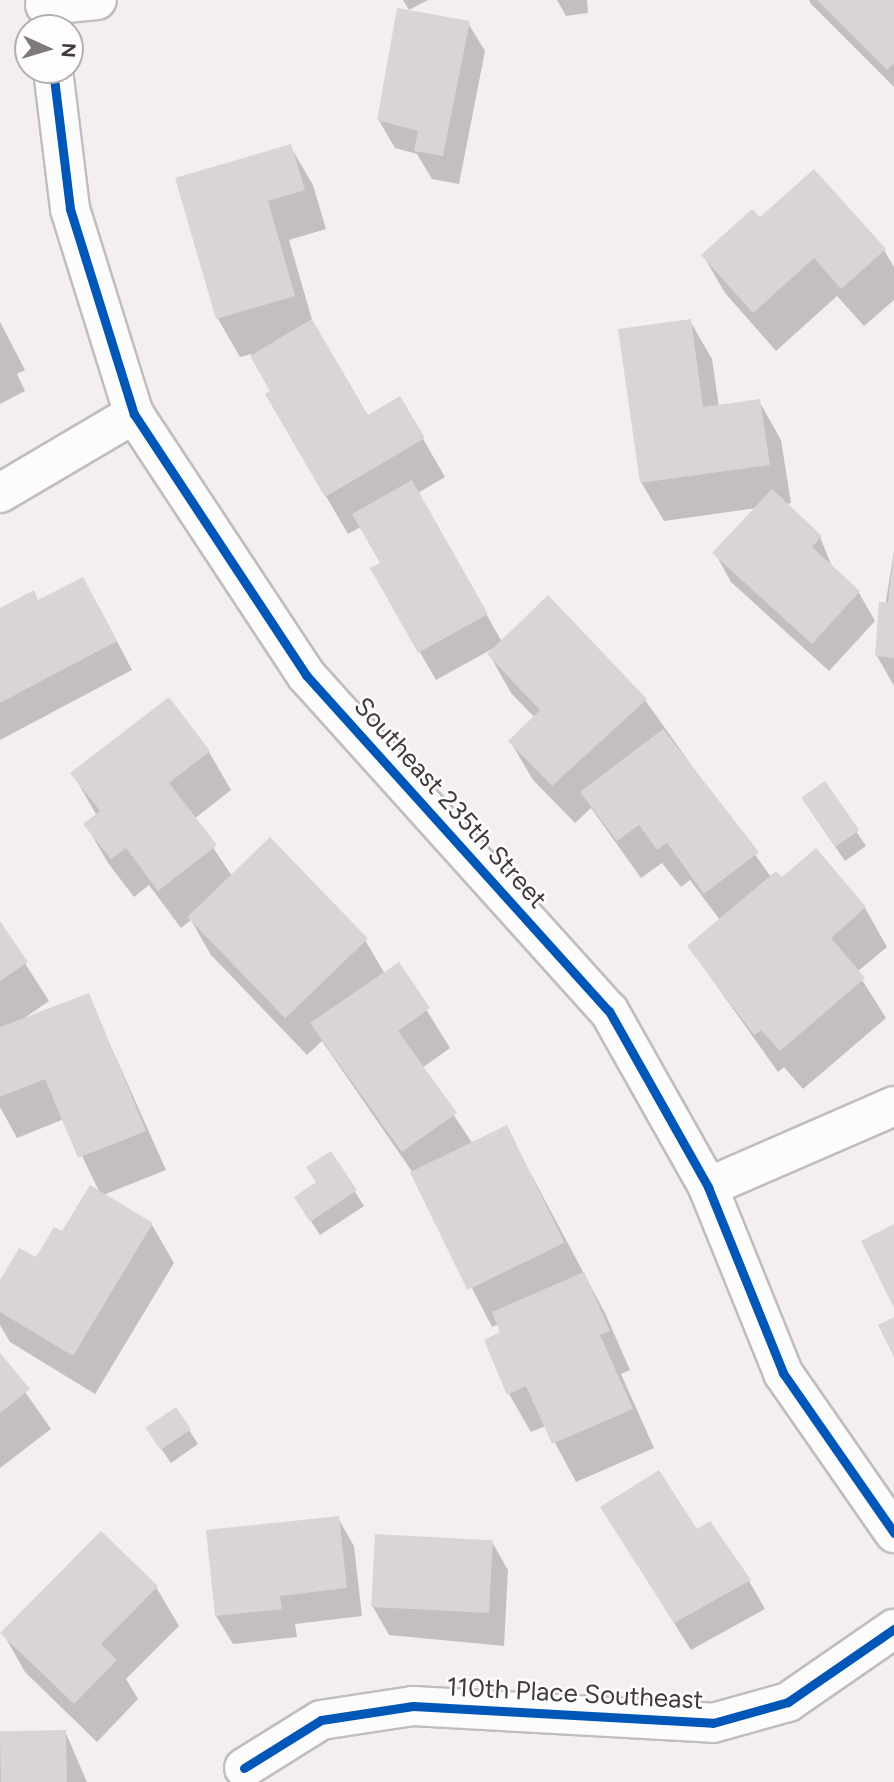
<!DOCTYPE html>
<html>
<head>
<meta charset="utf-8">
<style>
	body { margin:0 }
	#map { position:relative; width:894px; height:1782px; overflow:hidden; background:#f4eef0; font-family:Figtree,sans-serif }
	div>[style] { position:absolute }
	.shadow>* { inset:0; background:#0003 }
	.building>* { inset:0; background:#d9d5d7; transform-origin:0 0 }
	.roads { filter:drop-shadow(2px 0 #c1bdbe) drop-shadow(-2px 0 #c1bdbe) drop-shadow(0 2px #c1bdbe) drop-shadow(0 -2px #c1bdbe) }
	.minor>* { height:38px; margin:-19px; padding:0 19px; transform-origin:19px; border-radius:19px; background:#fdfcfd }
	.cycleway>* { height:9px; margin:-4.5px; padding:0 4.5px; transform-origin:4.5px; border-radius:4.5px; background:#0057b8 }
	span { translate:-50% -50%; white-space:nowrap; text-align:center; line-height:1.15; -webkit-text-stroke:5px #fefcfc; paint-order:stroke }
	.street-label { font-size:26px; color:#3f3b3c }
	.north { position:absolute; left:14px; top:14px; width:70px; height:70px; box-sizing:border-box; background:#fefcfc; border:2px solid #b2afaf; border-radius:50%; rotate:94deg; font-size:19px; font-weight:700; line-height:28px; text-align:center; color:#3f3b3c }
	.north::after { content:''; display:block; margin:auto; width:24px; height:32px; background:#7e7a7b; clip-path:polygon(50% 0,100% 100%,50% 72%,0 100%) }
</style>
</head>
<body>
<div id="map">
	<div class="shadow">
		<i style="clip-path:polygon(403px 0,428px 0,409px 10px)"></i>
		<i style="clip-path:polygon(557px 0,587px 0,588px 13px,566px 16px)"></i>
		<i style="clip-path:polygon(809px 0,894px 0,894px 87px,811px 4px)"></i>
		<i style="clip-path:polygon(468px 23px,485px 51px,459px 184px,432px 179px,417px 154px,395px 148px,378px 119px)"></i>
		<i style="clip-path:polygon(290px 146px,313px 185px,326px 229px,289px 240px,313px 323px,368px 417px,400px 399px,445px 477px,418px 493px,502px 642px,645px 700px,771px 877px,782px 879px,816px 851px,865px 908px,887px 947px,857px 972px,886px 1018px,803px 1089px,784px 1067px,778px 1072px,689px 947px,720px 920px,690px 880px,681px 887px,662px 863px,641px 878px,591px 808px,575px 823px,533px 780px,510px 741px,535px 718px,511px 693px,489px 654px,494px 648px,436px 680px,372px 569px,382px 563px,361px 527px,348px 534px,267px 395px,273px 392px,251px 354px,240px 357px,218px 319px,177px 180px)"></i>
		<i style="clip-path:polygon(759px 219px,884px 250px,894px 267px,894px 300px,864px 326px,837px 296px,776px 351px,725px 293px,703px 255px)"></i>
		<i style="clip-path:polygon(690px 321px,712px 359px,719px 407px,759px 401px,781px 440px,791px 503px,786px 504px,820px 537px,833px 569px,859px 593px,875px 621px,829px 671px,731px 582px,715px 553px,757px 508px,664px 521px,641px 482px)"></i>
		<i style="clip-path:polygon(0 322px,25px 370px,17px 374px,25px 391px,0 404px)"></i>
		<i style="clip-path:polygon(894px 551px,894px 686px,877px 656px)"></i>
		<i style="clip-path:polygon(39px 602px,99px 607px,132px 670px,0 740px,0 610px)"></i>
		<i style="clip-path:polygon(209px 752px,231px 790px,194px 819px,232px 876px,365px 940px,385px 974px,398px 964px,450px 1048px,422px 1068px,473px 1144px,506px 1127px,605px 1313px,630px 1370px,621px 1374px,654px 1448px,576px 1482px,546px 1426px,531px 1432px,509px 1394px,499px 1324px,492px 1327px,413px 1173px,322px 1041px,307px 1055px,211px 955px,191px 920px,181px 928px,149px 885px,134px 897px,108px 863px,86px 825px,97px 816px,73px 774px)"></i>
		<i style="clip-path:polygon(824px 783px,866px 846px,845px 861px,812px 813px)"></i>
		<i style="clip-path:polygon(0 924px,49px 1001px,23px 1019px,88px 995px,166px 1170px,103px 1195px,152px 1225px,174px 1263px,95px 1394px,10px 1342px,0 1325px,0 1283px,37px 1259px,100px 1193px,64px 1119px,17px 1138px,0 1107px)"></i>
		<i style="clip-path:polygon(330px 1153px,364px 1206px,320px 1235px,305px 1212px)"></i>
		<i style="clip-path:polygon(0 1356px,51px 1429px,0 1468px)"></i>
		<i style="clip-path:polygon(147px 1428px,189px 1430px,198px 1444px,171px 1463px)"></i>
		<i style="clip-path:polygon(602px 1508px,696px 1532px,749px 1581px,765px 1609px,691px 1650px)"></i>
		<i style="clip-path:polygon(338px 1518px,354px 1546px,362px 1616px,295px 1624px,297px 1637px,233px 1644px,216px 1616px)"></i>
		<i style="clip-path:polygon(492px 1542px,508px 1570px,504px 1646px,389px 1635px,373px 1607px)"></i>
		<i style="clip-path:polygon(156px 1587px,179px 1626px,126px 1679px,138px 1699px,97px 1742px,25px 1672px,3px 1633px)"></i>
		<i style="clip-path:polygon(65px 1731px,87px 1782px,0 1782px,0 1735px)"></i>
	</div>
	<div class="building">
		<i style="clip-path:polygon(817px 0,894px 0,894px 63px,887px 70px)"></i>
		<i style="clip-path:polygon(397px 8px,470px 21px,443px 156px,414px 151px,418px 131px,377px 120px)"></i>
		<i style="clip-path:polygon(291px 144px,305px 190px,268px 201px,295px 296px,216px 319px,175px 178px)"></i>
		<i style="clip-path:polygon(814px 169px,886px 249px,841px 289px,814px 258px,753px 313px,701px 255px,752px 209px,760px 217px)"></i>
		<i style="clip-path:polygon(312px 319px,368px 415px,400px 396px,425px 438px,325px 497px,265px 394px,270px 391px,250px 356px)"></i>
		<i style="clip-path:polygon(691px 319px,703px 407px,760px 399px,770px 465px,640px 483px,618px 329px)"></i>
		<i style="clip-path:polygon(412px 480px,488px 614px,418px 653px,370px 568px,380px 563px,352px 514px)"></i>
		<i style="clip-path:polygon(772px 489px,822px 536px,812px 547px,860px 591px,812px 644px,712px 553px)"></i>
		<i style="clip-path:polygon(894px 552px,894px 658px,875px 656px,879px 602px,888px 602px)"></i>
		<i style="clip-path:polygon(83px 577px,117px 641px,0 703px,0 608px,34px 590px,38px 600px)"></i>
		<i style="clip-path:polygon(548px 595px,647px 699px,552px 786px,508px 741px,540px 710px,487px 654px)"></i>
		<i style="clip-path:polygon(169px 697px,210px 751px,169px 783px,217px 845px,158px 891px,126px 848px,111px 859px,83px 824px,100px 811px,70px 773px)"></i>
		<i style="clip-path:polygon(663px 729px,759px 852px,704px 894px,667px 843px,657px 850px,639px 825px,617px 841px,580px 792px)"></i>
		<i style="left:825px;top:781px;width:60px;height:29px;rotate:55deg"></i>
		<i style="left:270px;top:837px;width:141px;height:115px;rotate:46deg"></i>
		<i style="clip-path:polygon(816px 848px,866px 907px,831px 938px,865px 978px,780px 1051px,761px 1030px,754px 1035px,687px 946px,776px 871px,782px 877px)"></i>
		<i style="clip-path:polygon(0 921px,28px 962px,0 981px)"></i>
		<i style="clip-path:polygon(399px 962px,430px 1008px,398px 1031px,457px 1113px,402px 1152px,310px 1023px)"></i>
		<i style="clip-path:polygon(89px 993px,146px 1131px,78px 1158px,45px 1079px,0 1097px,0 1027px)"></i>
		<i style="left:507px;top:1125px;width:131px;height:108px;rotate:64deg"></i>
		<i style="clip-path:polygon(331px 1151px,357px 1190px,310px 1222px,294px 1197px,316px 1182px,306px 1167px)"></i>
		<i style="clip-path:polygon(90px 1185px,153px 1223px,73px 1356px,0 1312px,0 1280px,19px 1248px,36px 1257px,54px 1227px,62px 1231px)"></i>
		<i style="clip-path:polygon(894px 1224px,894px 1308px,861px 1241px)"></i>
		<i style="clip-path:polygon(584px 1272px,610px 1331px,600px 1335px,633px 1409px,552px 1444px,526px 1386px,507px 1395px,484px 1340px,500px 1332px,492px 1312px)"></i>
		<i style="clip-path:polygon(894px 1317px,894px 1357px,878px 1325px)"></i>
		<i style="clip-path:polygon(0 1353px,30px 1389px,0 1413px)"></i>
		<i style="left:176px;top:1407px;width:27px;height:37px;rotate:56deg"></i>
		<i style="clip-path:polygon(659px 1470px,697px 1529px,710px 1521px,751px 1580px,674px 1623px,600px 1507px)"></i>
		<i style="clip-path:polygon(339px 1516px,347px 1588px,280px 1596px,282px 1609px,215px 1616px,206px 1530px)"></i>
		<i style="clip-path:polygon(101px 1531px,158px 1586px,101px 1644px,117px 1660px,74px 1704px,0 1633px)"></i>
		<i style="left:375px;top:1534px;width:118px;height:73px;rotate:3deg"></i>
		<i style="left:66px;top:1730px;width:52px;height:66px;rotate:89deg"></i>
	</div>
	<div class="roads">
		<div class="minor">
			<i style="left:45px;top:5px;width:52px;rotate:-5.5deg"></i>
			<i style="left:53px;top:70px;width:140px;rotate:83deg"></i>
			<i style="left:70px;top:209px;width:215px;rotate:72.7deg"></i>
			<i style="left:134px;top:414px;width:313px;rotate:56.6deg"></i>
			<i style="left:306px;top:675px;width:452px;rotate:48deg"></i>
			<i style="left:609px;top:1011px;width:202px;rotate:60.6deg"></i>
			<i style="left:708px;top:1187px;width:201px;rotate:68deg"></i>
			<i style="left:783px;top:1373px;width:195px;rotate:55.2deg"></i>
			<i style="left:0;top:493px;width:156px;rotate:-30.5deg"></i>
			<i style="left:708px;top:1187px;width:203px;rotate:-23.5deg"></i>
			<i style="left:244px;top:1768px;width:91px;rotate:-31.9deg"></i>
			<i style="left:321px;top:1720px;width:93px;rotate:-8.7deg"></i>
			<i style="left:413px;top:1706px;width:300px;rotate:3.2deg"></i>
			<i style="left:713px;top:1723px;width:78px;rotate:-15.6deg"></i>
			<i style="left:788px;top:1702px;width:129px;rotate:-34.6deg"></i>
		</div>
	</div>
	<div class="cycleway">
		<i style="left:53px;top:70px;width:140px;rotate:83deg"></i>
		<i style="left:70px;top:209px;width:215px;rotate:72.7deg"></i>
		<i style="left:134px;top:414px;width:313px;rotate:56.6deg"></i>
		<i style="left:306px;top:675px;width:452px;rotate:48deg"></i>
		<i style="left:609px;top:1011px;width:202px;rotate:60.6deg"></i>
		<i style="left:708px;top:1187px;width:201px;rotate:68deg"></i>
		<i style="left:783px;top:1373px;width:195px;rotate:55.2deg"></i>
		<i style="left:244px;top:1768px;width:91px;rotate:-31.9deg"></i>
		<i style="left:321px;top:1720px;width:93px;rotate:-8.7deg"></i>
		<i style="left:413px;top:1706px;width:300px;rotate:3.2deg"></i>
		<i style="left:713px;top:1723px;width:78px;rotate:-15.6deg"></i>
		<i style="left:788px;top:1702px;width:129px;rotate:-34.6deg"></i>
	</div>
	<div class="street-label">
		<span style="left:450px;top:803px;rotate:48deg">Southeast 235th Street</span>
		<span style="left:575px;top:1694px;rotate:3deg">110th Place Southeast</span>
	</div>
	<div class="north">N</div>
</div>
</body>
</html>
